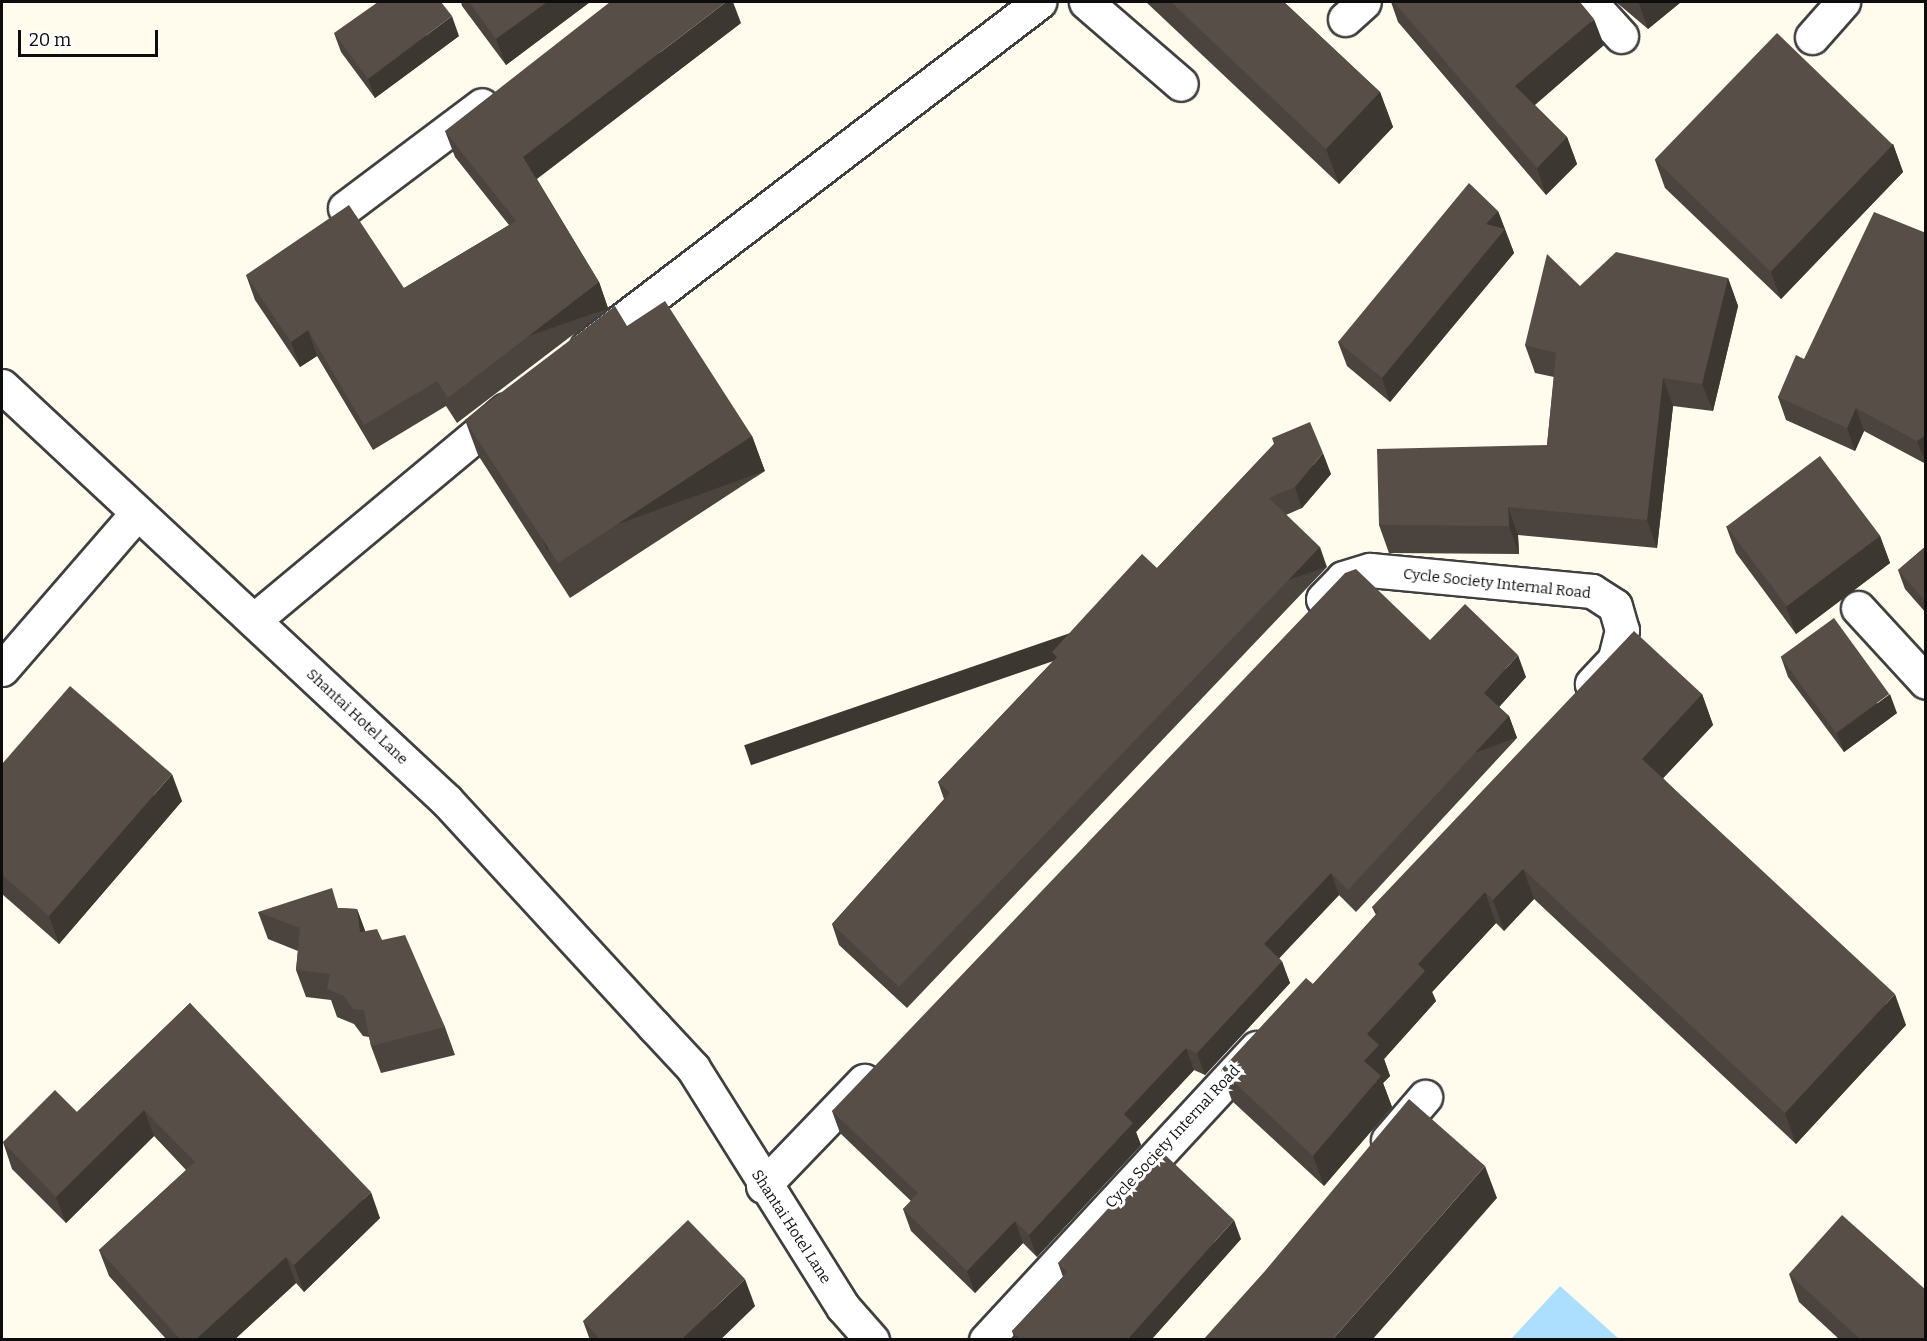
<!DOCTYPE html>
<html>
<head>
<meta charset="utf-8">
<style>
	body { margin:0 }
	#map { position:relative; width:1927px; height:1341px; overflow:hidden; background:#fffbed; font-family:Bitter,serif }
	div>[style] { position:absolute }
	.water>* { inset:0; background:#abdffd }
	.roads { filter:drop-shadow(2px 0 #404040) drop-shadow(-2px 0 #404040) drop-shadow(0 2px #404040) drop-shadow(0 -2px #404040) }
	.minor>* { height:33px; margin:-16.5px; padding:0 16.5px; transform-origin:16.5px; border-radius:16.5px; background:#fff }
	.wall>* { inset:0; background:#4b433e }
	.shaded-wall>* { inset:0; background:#3d3732; transform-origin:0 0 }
	.building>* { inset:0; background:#574e48; transform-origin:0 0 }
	span { translate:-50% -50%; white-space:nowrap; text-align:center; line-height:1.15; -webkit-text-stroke:6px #fff; paint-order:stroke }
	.street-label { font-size:15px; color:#0d0d0d }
	.frame { position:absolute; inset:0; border:3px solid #0d0d0d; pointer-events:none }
	.scale { position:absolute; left:18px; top:30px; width:140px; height:27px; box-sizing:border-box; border:3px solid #0d0d0d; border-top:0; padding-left:8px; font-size:18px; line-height:21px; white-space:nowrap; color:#0d0d0d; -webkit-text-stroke:4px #fff; paint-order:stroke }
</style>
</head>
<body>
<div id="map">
	<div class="water">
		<i style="clip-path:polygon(1560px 1286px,1619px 1339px,1511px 1339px)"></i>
	</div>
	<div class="roads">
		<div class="minor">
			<i style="left:1086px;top:2px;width:125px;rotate:40.8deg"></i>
			<i style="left:1590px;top:2px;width:46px;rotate:47.6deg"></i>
			<i style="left:1345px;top:19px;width:25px;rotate:-42deg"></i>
			<i style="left:1812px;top:37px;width:47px;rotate:-48.5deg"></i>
			<i style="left:345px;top:208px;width:171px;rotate:-36.9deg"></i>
			<i style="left:587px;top:347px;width:569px;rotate:-37.35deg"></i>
			<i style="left:2px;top:386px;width:608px;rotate:43deg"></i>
			<i style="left:447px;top:801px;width:306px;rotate:47.4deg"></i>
			<i style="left:654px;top:1026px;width:57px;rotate:47.1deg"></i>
			<i style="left:693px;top:1068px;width:282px;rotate:57.9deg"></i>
			<i style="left:843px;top:1307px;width:44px;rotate:48.7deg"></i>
			<i style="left:1323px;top:599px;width:29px;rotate:-46deg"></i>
			<i style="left:1343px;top:578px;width:28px;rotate:-17deg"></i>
			<i style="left:1370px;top:570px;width:223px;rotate:5.4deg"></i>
			<i style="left:1592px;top:591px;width:27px;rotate:33deg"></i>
			<i style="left:1615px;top:606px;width:25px;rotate:74deg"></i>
			<i style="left:1622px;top:630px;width:30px;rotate:104deg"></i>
			<i style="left:1615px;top:659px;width:34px;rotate:133deg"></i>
			<i style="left:1858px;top:608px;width:100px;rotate:47.4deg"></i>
			<i style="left:254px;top:620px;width:328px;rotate:-39.8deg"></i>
			<i style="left:2px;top:669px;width:206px;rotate:-49.1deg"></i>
			<i style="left:1388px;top:1140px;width:57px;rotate:-49.3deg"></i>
			<i style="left:763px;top:1186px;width:146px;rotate:-46.1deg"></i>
			<i style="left:986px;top:1340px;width:398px;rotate:-47.2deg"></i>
		</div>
	</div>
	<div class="wall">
		<i style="clip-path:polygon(461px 2px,590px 2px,506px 65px,462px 6px)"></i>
		<i style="clip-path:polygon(1146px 2px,1284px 2px,1380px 92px,1393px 127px,1339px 184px)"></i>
		<i style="clip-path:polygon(1391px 2px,1580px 2px,1604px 45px,1535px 105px,1567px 137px,1577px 164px,1546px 195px,1398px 22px)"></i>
		<i style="clip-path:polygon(1616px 2px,1681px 2px,1648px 29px)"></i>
		<i style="clip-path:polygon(741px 23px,537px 179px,599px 282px,608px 308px,457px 423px,446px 406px,373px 450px,317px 356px,300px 367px,255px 300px,246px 275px,404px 288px,509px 225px,455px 157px,445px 131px)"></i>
		<i style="clip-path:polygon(334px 33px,459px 36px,375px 98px,341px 52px)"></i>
		<i style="clip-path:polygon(1893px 144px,1903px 172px,1781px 299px,1665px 188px,1655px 160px)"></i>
		<i style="clip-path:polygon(1498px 211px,1514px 253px,1390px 402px,1347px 366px,1338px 342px)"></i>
		<i style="clip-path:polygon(1926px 233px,1926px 464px,1864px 431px,1855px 451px,1786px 420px,1778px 397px,1804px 359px)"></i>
		<i style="clip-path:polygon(1728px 278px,1738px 306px,1713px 411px,1673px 406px,1657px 548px,1518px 535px,1519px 554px,1389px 553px,1379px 525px,1547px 445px,1554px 377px,1535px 373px,1525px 345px,1580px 286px)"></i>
		<i style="clip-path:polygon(627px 326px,752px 436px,765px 471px,570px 598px,478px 455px,465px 420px)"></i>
		<i style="clip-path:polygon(1274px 444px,1331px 474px,1302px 508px,1286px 515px,1327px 567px,907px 1008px,839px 945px,832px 924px,944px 799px,938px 782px,1054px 660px,1052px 652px,1157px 568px)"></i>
		<i style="clip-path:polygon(1726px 526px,1880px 536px,1890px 563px,1796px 634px,1736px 553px)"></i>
		<i style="clip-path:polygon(1926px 546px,1926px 613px,1905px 589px,1898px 570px)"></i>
		<i style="clip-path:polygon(1430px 640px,1526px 677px,1499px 707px,1509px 716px,1517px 738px,1356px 912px,1339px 895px,1279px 958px,1290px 983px,1205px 1075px,1194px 1070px,1136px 1132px,1141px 1145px,1037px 1257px,1023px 1243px,975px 1293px,911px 1231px,903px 1209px,911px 1201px,840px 1133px,832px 1111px)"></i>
		<i style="clip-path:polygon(1781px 657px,1897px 713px,1844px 752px,1788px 677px)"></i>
		<i style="clip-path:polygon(1702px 694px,1713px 725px,1663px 778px,1906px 1025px,1796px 1144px,1534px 899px,1504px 931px,1496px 923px,1432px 992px,1436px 1001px,1384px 1059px,1390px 1076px,1383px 1083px,1392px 1107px,1324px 1186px,1232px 1101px,1221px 1070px,1313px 984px,1376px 915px,1372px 907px)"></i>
		<i style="clip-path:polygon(2px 764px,182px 801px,59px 944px,2px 894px)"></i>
		<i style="clip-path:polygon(339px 908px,357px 909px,365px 931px,382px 940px,445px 1027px,455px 1055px,381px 1073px,371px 1046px,369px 1037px,363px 1036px,354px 1024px,337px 1017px,331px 1000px,306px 997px,296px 970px,298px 951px,268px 939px,258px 912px)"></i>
		<i style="clip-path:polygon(190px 1003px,380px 1218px,304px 1292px,296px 1283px,234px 1340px,167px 1340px,109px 1276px,99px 1250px,186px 1170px,154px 1136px,66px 1223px,12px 1169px,3px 1142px,77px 1112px)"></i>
		<i style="clip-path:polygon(1241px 1239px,1151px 1340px,1015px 1340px,1012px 1331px,1063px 1277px,1058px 1263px)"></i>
		<i style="clip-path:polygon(1789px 1274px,1926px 1340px,1840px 1340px,1799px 1302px)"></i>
		<i style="clip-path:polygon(755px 1306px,720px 1340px,590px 1340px,583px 1321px)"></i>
	</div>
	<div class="shaded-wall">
		<i style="clip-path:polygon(547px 2px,590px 2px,506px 65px,496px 39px)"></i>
		<i style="clip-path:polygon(726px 2px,733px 2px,741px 23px,532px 182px,523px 157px)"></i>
		<i style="clip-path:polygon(1640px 2px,1681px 2px,1648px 29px,1639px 3px)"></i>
		<i style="clip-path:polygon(452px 16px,459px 36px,375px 98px,368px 79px)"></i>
		<i style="clip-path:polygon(1594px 19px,1604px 45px,1525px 113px,1515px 86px)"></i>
		<i style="clip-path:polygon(1380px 92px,1393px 127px,1339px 184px,1326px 149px)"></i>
		<i style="clip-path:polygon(1567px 137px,1577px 164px,1546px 195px,1537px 168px)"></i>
		<i style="clip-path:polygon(1893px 144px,1903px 172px,1781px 299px,1771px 272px)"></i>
		<i style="clip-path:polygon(1498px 211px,1514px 253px,1390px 402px,1382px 378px,1486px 224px)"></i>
		<i style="clip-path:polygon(1728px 278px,1738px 306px,1713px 411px,1702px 384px)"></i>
		<i style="left:599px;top:282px;width:28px;height:190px;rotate:71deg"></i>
		<i style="clip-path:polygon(308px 330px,317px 356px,300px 367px,291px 342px)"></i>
		<i style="clip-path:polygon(1663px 378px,1673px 406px,1657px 548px,1647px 520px)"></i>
		<i style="clip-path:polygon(1856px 408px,1864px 431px,1855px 451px,1847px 428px)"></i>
		<i style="clip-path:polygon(1926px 435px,1926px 463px,1917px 441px)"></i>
		<i style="left:752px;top:436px;width:37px;height:232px;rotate:70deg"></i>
		<i style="clip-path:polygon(1323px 453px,1331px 474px,1302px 508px,1295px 487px)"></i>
		<i style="clip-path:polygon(1508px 507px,1518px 535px,1519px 554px,1509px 526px)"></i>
		<i style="clip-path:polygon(1880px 536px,1890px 563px,1796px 634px,1786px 606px)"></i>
		<i style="left:1320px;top:547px;width:21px;height:609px;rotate:71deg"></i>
		<i style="clip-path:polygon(1518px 655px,1526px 677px,1492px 715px,1484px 693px)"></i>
		<i style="clip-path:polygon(1702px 694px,1713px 725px,1653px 789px,1642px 759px)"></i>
		<i style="clip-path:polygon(1890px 694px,1897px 713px,1844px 752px,1837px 733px)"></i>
		<i style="left:1509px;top:716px;width:23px;height:237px;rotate:70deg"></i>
		<i style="clip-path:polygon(172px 774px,182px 801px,59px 944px,49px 916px)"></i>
		<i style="clip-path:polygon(1523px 869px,1534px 899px,1504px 931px,1493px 900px)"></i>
		<i style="clip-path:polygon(1331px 873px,1339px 895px,1272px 966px,1264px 944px)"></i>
		<i style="clip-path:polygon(1485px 892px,1496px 923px,1432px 992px,1436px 1001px,1384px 1059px,1390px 1076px,1383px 1083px,1392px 1107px,1324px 1186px,1313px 1156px,1367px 1034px,1418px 964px)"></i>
		<i style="clip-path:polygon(357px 909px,367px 936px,360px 932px)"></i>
		<i style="clip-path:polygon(1282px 961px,1290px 983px,1205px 1075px,1197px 1053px)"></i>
		<i style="clip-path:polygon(1895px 994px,1906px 1025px,1796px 1144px,1785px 1113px)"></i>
		<i style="clip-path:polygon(1186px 1048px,1194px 1070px,1136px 1132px,1141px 1145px,1037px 1257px,1029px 1235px,1124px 1114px)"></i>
		<i style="clip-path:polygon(144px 1110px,154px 1136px,66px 1223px,56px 1197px)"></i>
		<i style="clip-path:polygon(1485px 1166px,1497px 1198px,1372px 1340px,1332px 1340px)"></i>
		<i style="clip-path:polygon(371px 1192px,380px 1218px,304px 1292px,294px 1265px)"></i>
		<i style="clip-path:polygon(1234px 1220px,1241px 1239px,1151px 1340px,1127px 1340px)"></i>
		<i style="clip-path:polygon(1015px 1221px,1023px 1243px,975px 1293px,967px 1271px)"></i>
		<i style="clip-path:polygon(286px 1257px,296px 1283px,234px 1340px,195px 1340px)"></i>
		<i style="clip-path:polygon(745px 1279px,755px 1306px,720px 1340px,681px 1340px)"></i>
	</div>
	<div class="building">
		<i style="clip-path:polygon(378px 2px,441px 2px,452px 16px,368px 79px,334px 33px)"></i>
		<i style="clip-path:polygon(469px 2px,547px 2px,496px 39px)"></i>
		<i style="clip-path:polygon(610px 2px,726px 2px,523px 157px,599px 282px,448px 398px,437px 381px,364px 425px,308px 330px,291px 342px,246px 275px,349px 205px,404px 288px,516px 221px,445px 131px)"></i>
		<i style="clip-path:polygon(1171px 2px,1284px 2px,1380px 92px,1326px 149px)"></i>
		<i style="clip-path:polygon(1394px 2px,1580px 2px,1594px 19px,1515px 86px,1567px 137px,1537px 168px)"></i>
		<i style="left:1777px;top:33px;width:161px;height:176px;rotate:44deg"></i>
		<i style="clip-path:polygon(1469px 183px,1498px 211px,1486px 224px,1505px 229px,1382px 378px,1338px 342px)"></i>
		<i style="clip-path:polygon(1874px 212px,1926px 233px,1926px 435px,1917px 441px,1856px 408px,1847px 428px,1778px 397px,1796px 355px,1804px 359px)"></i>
		<i style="clip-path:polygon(1616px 252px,1728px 278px,1702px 384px,1663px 378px,1647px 520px,1508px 507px,1509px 526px,1379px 525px,1377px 449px,1547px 445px,1556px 353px,1525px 345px,1547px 254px,1580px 286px)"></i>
		<i style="clip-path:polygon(665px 301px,752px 436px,558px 563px,465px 420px,615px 306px,627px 326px)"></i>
		<i style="clip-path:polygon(1310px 422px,1323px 453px,1295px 487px,1269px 498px,1320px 547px,899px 987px,832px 924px,950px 793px,938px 782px,1057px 657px,1052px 652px,1142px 554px,1157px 568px,1274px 444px,1272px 438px)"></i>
		<i style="left:1820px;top:456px;width:100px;height:117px;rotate:53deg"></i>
		<i style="clip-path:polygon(1926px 546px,1926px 602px,1898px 570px)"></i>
		<i style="clip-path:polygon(1356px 569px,1430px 640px,1465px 604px,1518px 655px,1484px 693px,1509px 716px,1348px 890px,1331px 873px,1264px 944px,1282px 961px,1197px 1053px,1186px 1048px,1124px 1114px,1133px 1123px,1029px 1235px,1015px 1221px,967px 1271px,903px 1209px,918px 1193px,832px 1111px,1345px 573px)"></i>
		<i style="left:1834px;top:618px;width:94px;height:66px;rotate:54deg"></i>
		<i style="clip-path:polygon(1634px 631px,1702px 694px,1642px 759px,1895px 994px,1785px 1113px,1523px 869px,1493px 900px,1485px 892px,1418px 964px,1425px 971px,1367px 1034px,1379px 1045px,1364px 1061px,1381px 1076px,1313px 1156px,1221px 1070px,1306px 978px,1313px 984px,1378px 912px,1372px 907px)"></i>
		<i style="clip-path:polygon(70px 686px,172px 774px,49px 916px,2px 875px,2px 764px)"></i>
		<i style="clip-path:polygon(332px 888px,338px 908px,357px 909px,360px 932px,377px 929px,382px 940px,405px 935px,445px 1027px,371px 1046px,364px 1010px,353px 1009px,344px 996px,327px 989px,330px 974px,296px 970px,300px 928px,258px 912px)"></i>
		<i style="clip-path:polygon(190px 1003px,371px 1192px,294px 1265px,286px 1257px,195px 1340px,181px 1340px,99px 1250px,195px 1162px,144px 1110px,56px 1197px,3px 1142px,55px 1090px,77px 1112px)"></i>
		<i style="clip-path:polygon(1409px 1099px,1485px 1166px,1332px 1340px,1203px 1340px,1265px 1271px)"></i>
		<i style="clip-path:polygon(1161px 1151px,1234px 1220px,1127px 1340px,1021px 1340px,1012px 1331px,1067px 1272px,1058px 1263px)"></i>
		<i style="clip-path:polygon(1842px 1215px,1926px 1290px,1926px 1340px,1861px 1340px,1789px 1274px)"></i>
		<i style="clip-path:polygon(688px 1220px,745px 1279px,681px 1340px,601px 1340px,583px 1321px)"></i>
	</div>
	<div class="street-label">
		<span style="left:1497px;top:584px;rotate:6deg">Cycle Society Internal Road</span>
		<span style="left:357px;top:717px;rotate:43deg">Shantai Hotel Lane</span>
		<span style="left:1173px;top:1137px;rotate:-47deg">Cycle Society Internal Road</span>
		<span style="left:791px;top:1227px;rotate:57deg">Shantai Hotel Lane</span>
	</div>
	<div class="frame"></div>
	<div class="scale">20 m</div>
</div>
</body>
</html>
